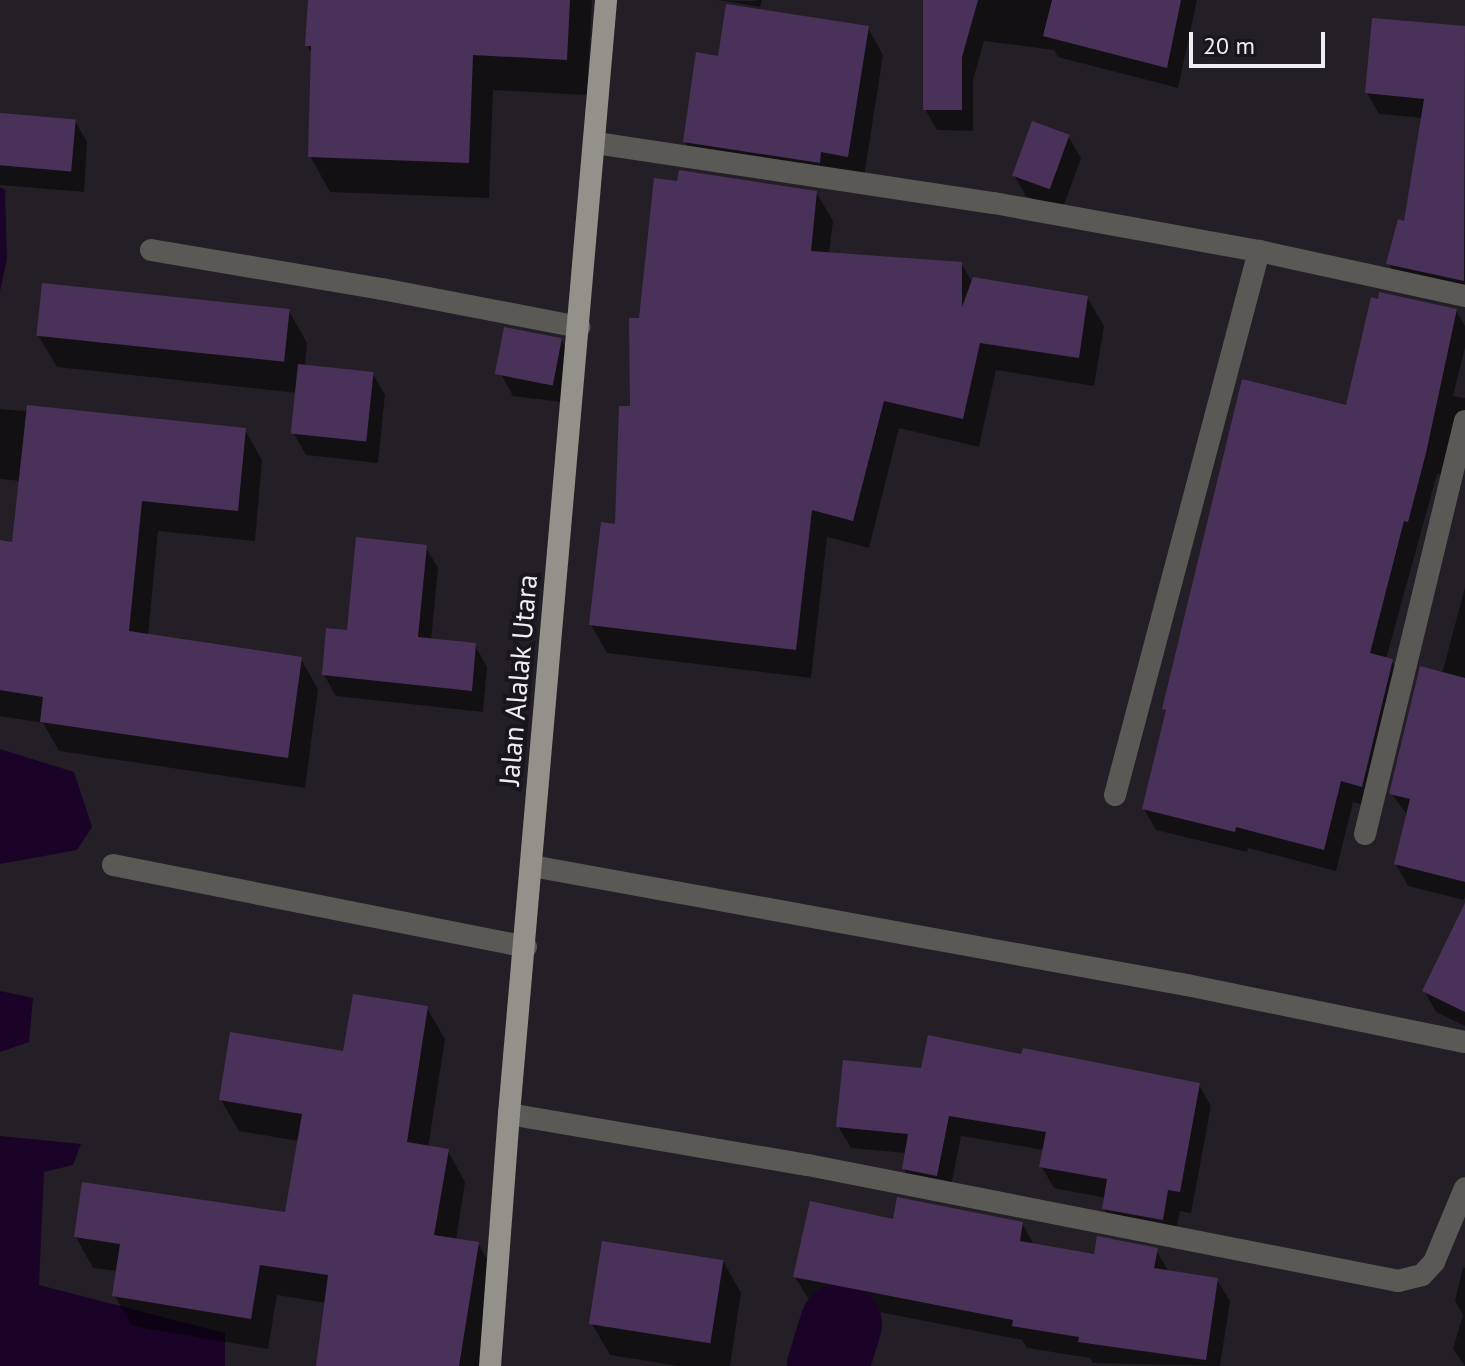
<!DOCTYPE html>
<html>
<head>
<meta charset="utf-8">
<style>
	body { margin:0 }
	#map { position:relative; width:1465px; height:1366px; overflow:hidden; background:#241f27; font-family:"PT Sans",sans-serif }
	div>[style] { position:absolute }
	.water>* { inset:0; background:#1a0327 }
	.shadow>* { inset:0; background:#0007 }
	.river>* { height:82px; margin:-41px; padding:0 41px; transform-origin:41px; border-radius:41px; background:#1a0327 }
	.building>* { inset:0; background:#4a3159; transform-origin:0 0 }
	.minor>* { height:22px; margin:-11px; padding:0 11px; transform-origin:11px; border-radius:11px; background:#5a5955 }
	.primary>* { height:22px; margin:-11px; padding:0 11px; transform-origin:11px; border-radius:11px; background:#939189 }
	span { translate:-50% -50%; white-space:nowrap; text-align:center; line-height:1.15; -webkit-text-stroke:8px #1a161d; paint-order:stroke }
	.street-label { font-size:28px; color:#f1eef3 }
	.scale { position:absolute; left:1189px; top:32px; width:136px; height:36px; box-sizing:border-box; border:4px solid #f1eef3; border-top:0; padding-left:10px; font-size:24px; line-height:28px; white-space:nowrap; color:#f1eef3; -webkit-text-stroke:6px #1a161d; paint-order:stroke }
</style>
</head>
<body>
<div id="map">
	<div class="water">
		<i style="clip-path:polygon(0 187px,5px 190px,7px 259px,0 291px)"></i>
		<i style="clip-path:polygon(0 749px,74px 772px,92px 827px,77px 850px,0 864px)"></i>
		<i style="clip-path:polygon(0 991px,33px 998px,29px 1042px,0 1052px)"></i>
		<i style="clip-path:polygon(0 1136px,81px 1144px,73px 1165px,44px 1172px,39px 1285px,225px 1333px,225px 1366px,0 1366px)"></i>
	</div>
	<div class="shadow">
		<i style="clip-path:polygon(310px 0,592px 0,587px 95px,493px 90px,489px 198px,330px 192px,310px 156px,313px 55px,307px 45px)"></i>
		<i style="clip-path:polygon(718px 0,751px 1px,762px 0,760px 7px)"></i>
		<i style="clip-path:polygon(925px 0,1197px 0,1178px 88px,1058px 57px,1054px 50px,984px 41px,973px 80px,973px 131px,937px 130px,925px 109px)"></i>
		<i style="clip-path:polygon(1373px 20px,1465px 27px,1465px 300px,1401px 286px,1389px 264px,1406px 224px,1423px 118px,1379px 114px,1367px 93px)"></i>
		<i style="clip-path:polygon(868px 28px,883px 55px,863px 183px,701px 169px,685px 142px)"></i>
		<i style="clip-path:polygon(0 115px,75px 121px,87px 142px,84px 192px,0 185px)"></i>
		<i style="clip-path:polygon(1068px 136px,1081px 158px,1062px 210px,1026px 196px,1014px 175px)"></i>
		<i style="clip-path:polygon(816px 192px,833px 221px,829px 254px,961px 263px,973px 284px,1087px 297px,1104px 326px,1094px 386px,996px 370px,979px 447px,899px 428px,869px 548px,827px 537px,811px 678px,607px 653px,591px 625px,617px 526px,641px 320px)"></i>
		<i style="clip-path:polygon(1456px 310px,1465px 326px,1465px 347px,1453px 396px,1465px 398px,1465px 438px,1454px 478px,1437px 474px,1386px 659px,1392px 661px,1404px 682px,1374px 808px,1353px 802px,1336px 871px,1248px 848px,1247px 852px,1156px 830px,1144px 809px,1167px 714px,1164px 708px,1347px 407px)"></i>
		<i style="clip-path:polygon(289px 311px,307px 343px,305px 366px,373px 374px,385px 395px,378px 463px,306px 455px,294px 434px,298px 393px,57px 367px,38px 335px)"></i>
		<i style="clip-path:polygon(561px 340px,574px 361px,570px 403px,513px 396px,501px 374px)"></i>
		<i style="clip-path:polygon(0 409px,245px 430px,262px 460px,255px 541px,158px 531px,148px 636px,301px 659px,318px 689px,305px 788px,59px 751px,43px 723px,0 716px,0 542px,14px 544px,21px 481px,0 479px)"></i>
		<i style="clip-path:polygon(425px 546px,438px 568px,431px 641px,475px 645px,487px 667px,483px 712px,336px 696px,324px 675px,349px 632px)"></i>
		<i style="clip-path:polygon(1465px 587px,1465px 896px,1464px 900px,1408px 886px,1396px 864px,1408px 816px,1391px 793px,1442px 674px)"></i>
		<i style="clip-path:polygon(1465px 907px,1465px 1026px,1436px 1012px,1424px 990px)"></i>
		<i style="clip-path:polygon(427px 1008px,445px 1039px,428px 1148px,448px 1151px,465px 1182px,456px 1240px,478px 1244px,496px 1274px,479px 1366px,318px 1366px,326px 1303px,277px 1295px,268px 1349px,132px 1326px,114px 1295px,118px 1271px,93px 1268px,76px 1237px,287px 1215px,299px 1141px,239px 1131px,221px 1100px,345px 1053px)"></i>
		<i style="clip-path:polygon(1023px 1056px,1199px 1085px,1211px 1106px,1191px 1213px,1180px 1211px,1174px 1241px,1116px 1230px,1104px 1208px,1106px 1198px,1054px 1188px,1041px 1166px,1044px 1150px,961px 1136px,949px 1197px,916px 1190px,904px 1169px,906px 1153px,851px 1148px,838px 1126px,923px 1070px)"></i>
		<i style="clip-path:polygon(895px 1222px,1022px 1223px,1034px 1245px,1096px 1256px,1156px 1250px,1169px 1272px,1217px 1280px,1230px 1301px,1220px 1366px,1093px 1363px,1090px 1358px,1027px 1348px,1022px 1340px,808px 1298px,795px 1277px)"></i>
		<i style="clip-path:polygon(723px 1261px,741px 1293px,730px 1366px,678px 1366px,610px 1355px,592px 1324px)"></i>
		<i style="clip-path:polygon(1463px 1267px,1465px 1268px,1465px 1366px,1453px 1349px,1463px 1315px,1455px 1301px)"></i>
	</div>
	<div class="river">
		<i style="left:828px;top:1366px;width:44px;rotate:-72.8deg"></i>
	</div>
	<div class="building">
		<i style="clip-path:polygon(308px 0,570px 0,567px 60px,473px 55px,469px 163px,308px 157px,311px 46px,305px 46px)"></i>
		<i style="clip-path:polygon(923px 0,978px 0,962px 57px,962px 110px,923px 110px)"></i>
		<i style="clip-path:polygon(1052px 0,1181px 0,1167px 68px,1043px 36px)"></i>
		<i style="clip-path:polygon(726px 4px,869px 26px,848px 157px,821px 152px,820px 163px,683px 142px,696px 52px,718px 56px)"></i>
		<i style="clip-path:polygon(1372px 18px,1465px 26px,1464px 281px,1386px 264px,1398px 219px,1404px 221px,1424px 99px,1365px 93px)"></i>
		<i style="left:0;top:113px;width:76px;height:52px;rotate:5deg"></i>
		<i style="left:1032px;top:121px;width:40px;height:58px;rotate:20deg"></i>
		<i style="clip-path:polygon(679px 170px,817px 191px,811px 251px,962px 262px,962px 307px,973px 277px,1088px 296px,1079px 358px,980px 343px,963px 419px,884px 401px,853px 521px,812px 510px,796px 650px,589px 625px,601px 522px,615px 524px,619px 406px,630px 406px,629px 318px,639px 318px,654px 178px,677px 181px)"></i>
		<i style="left:42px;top:283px;width:249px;height:53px;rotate:6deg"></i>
		<i style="clip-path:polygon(1379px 292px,1457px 309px,1426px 453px,1408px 522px,1404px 521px,1370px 653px,1393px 659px,1362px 787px,1341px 781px,1324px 850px,1236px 827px,1235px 832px,1142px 809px,1166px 710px,1162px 709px,1242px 379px,1346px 405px,1371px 297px,1378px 299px)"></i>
		<i style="left:504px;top:327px;width:59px;height:48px;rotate:11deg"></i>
		<i style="left:298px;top:364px;width:76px;height:70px;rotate:6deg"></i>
		<i style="clip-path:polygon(27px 405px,246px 428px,238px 511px,142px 501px,129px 631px,302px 657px,288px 758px,40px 722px,43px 697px,0 690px,0 540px,12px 542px)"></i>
		<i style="clip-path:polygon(356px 537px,427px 545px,418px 637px,476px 643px,472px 691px,322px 675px,326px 628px,347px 630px)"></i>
		<i style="clip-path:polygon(1420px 666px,1465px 678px,1465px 882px,1394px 864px,1410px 799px,1389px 794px)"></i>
		<i style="clip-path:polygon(1465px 903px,1465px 1012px,1422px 991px)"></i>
		<i style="clip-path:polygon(353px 994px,428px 1006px,407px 1142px,449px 1149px,434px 1235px,479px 1242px,459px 1366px,316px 1366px,328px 1275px,260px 1265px,251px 1319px,112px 1296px,120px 1244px,74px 1237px,82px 1182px,285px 1212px,302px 1114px,219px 1100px,230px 1032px,343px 1051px)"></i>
		<i style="clip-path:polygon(928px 1035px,1021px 1054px,1023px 1048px,1200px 1083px,1180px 1192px,1168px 1190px,1163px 1220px,1102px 1209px,1107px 1179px,1039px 1167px,1046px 1132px,949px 1116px,937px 1176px,902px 1169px,908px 1134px,836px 1127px,843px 1060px,921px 1068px)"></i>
		<i style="clip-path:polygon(897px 1197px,1023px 1222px,1020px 1241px,1094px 1254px,1097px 1236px,1158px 1248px,1154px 1268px,1218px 1278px,1206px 1360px,1078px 1342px,1079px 1337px,1012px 1326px,1013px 1320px,793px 1277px,810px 1201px,893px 1219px)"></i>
		<i style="left:602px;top:1241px;width:123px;height:84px;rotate:9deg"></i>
	</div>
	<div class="minor">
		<i style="left:596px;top:143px;width:402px;rotate:8.6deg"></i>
		<i style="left:994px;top:203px;width:269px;rotate:10.3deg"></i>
		<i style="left:1259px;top:251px;width:211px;rotate:12.3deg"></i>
		<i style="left:151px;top:250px;width:234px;rotate:9.6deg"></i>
		<i style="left:382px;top:289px;width:201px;rotate:10.9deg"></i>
		<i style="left:1115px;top:795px;width:563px;rotate:-75.17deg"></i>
		<i style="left:1365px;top:834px;width:425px;rotate:-76.4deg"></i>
		<i style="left:113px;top:865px;width:421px;rotate:11.2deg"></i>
		<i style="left:532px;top:866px;width:666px;rotate:10.3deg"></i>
		<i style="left:1187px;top:985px;width:284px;rotate:11.6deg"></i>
		<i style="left:509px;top:1114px;width:303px;rotate:9.7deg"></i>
		<i style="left:808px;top:1165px;width:601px;rotate:11.12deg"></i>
		<i style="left:1398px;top:1281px;width:25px;rotate:-14deg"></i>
		<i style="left:1422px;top:1275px;width:18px;rotate:-47deg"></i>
		<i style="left:1434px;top:1262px;width:80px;rotate:-67.3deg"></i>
	</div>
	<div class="primary">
		<i style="left:490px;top:1366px;width:253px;rotate:-85.7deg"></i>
		<i style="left:509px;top:1114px;width:1118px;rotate:-85.02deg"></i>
	</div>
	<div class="street-label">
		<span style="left:518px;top:680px;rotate:-85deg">Jalan Alalak Utara</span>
	</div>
	<div class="scale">20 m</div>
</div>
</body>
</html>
